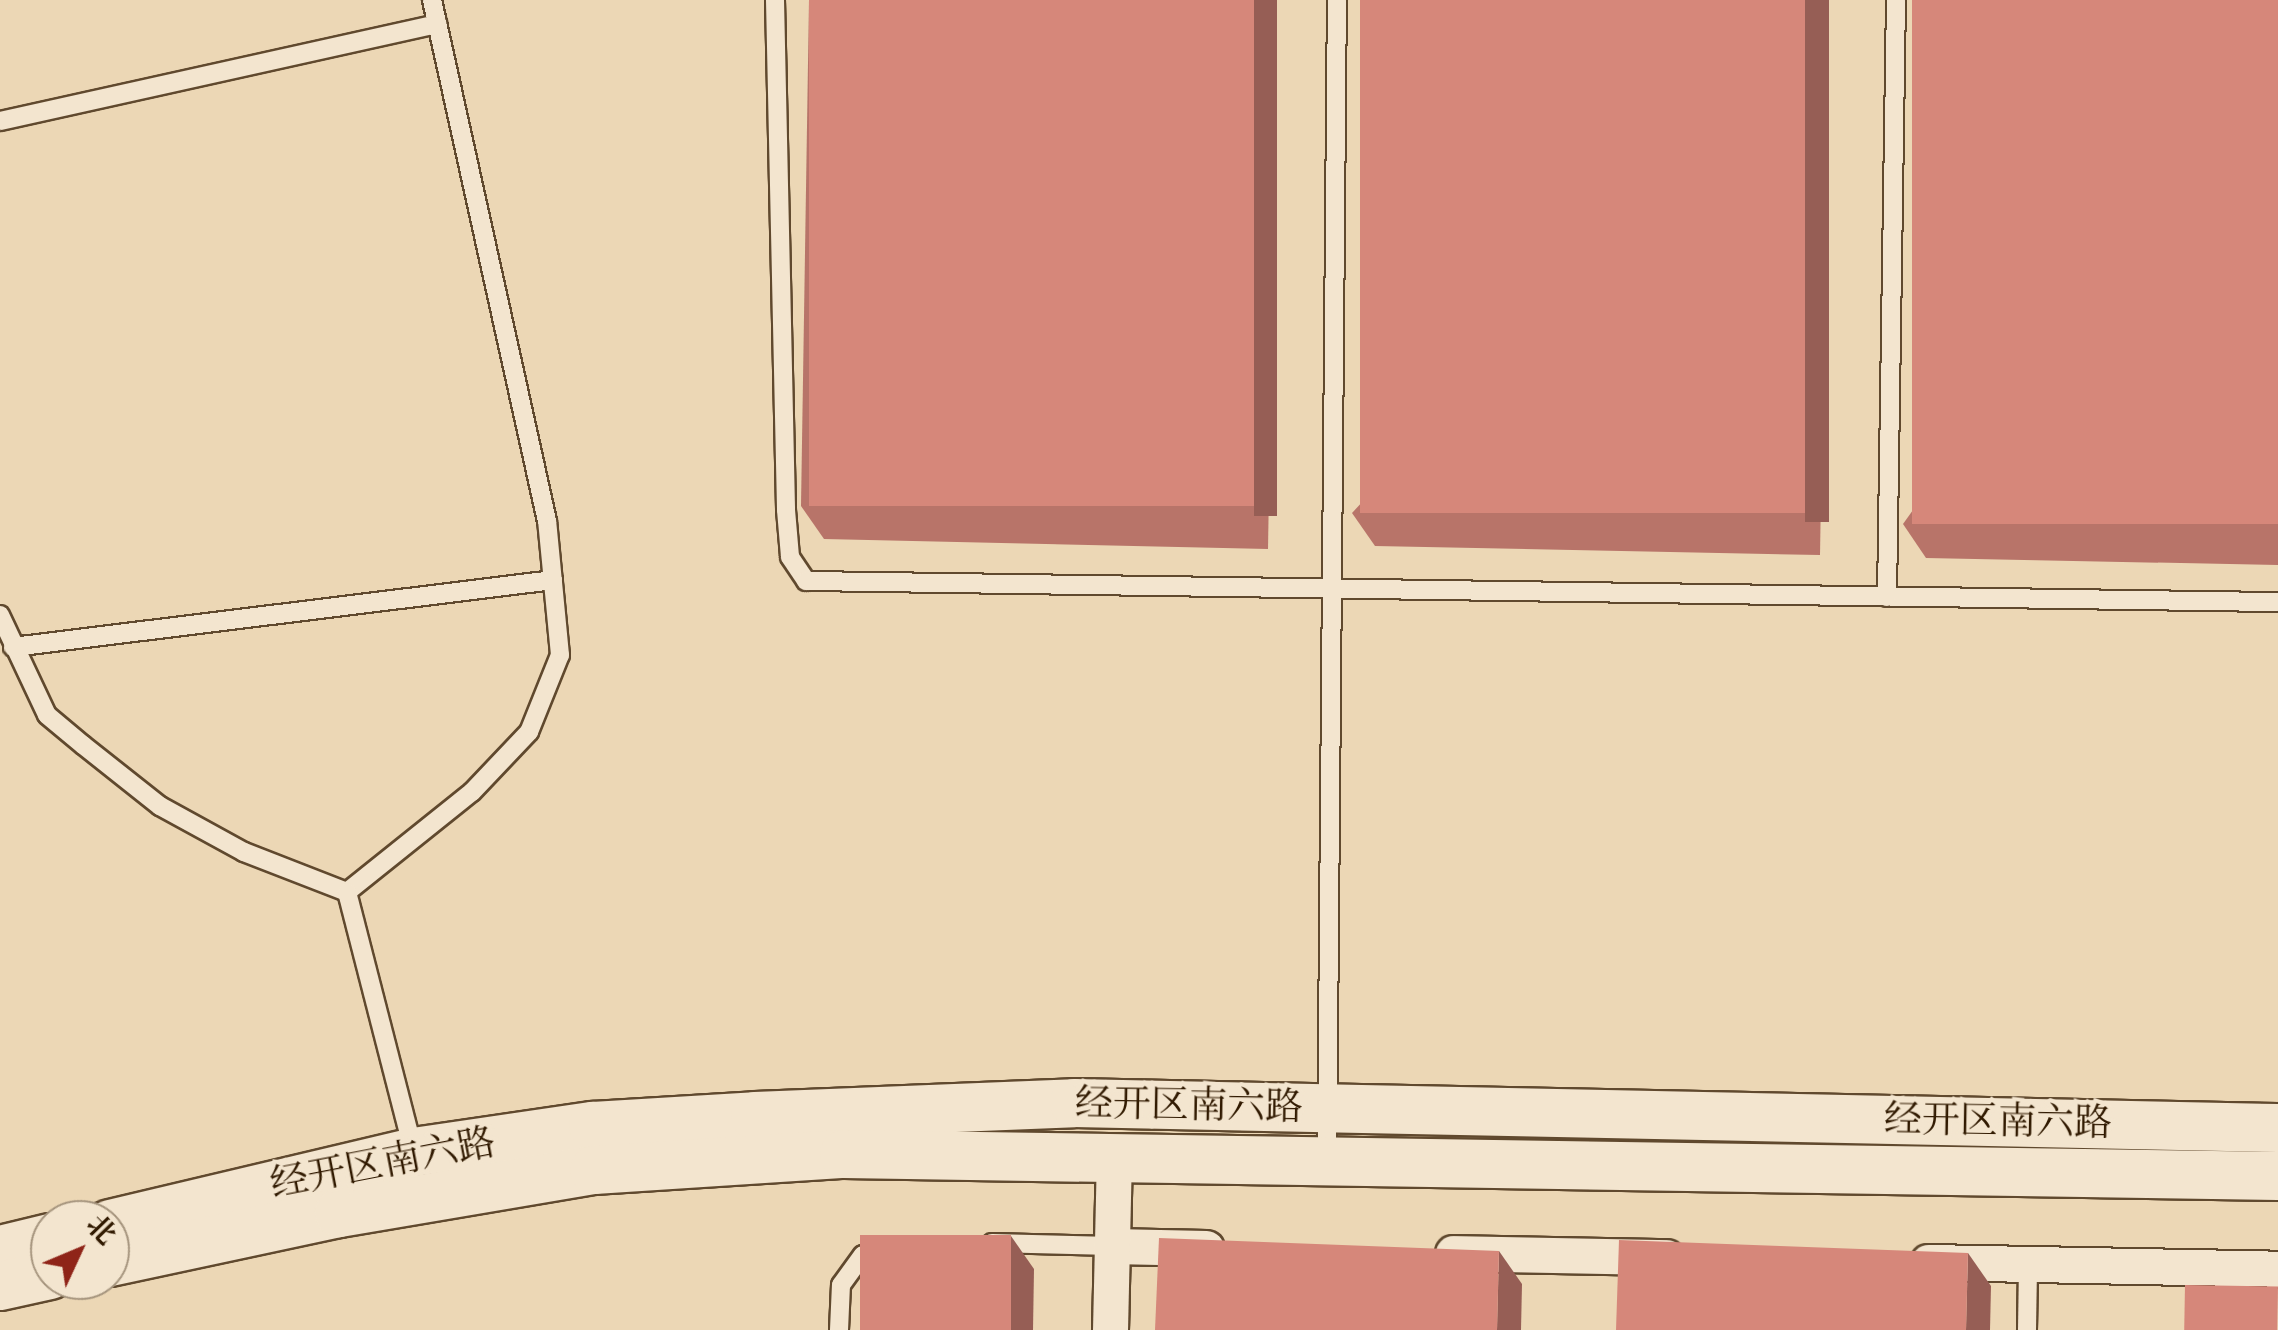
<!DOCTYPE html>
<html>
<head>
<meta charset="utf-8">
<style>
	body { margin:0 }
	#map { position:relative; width:2278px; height:1330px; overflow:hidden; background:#ecd7b5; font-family:"Libre Bodoni","Noto Serif SC",serif }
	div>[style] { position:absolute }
	.roads { filter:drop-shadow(2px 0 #60492e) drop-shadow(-2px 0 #60492e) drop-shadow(0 2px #60492e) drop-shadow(0 -2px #60492e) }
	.lane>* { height:18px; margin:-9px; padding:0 9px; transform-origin:9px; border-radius:9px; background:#f3e5cf }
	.street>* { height:35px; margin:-17.5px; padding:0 17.5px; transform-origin:17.5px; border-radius:17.5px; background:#f3e5cf }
	.secondary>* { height:48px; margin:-24px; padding:0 24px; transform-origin:24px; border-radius:24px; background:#f3e5cf }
	.wall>* { inset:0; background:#b87469 }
	.shaded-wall>* { inset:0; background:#965e55; transform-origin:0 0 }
	.building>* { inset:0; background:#d6877a; transform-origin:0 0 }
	span { translate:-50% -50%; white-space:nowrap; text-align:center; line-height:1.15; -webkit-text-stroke:8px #f3e5cf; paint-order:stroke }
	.street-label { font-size:38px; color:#311a01 }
	.north { position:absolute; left:30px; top:1200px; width:100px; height:100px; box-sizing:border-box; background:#f3e5cf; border:2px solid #a5947d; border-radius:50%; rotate:46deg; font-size:28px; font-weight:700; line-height:40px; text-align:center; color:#311a01 }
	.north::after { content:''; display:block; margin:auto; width:35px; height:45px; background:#8f2418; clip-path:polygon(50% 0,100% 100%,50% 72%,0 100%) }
</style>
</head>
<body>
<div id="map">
	<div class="roads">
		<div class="lane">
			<i style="left:775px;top:0;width:510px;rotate:88.76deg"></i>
			<i style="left:786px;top:510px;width:47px;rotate:85.1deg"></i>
			<i style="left:790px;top:557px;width:29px;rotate:56deg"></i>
			<i style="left:806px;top:581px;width:1472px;rotate:0.82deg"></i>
			<i style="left:0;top:121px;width:448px;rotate:-12.5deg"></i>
			<i style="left:1887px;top:597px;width:597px;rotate:-89.14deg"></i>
			<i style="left:0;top:615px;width:110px;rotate:64.8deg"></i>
			<i style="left:47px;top:715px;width:47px;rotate:39.8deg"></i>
			<i style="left:83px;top:745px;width:98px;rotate:38.4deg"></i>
			<i style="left:160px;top:806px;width:96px;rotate:28.7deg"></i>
			<i style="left:244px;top:852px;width:110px;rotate:21.2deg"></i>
			<i style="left:13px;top:647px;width:544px;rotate:-7.07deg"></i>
			<i style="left:347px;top:892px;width:160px;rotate:-38.7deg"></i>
			<i style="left:472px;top:792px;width:83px;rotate:-46.5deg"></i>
			<i style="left:529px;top:732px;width:83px;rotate:-68.1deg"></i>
			<i style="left:560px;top:655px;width:135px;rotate:-95.5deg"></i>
			<i style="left:547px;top:521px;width:534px;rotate:-102.45deg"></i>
			<i style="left:347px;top:892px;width:265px;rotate:75.6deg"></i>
			<i style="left:1327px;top:1158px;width:1158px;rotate:-89.51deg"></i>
			<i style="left:992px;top:1243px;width:120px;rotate:1.4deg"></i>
			<i style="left:839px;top:1330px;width:45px;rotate:-87.5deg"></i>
			<i style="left:841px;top:1285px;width:37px;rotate:-54deg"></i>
			<i style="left:863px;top:1255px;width:16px;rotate:-18deg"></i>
			<i style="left:2027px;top:1330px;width:66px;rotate:-89.1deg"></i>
		</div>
		<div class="street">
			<i style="left:1112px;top:1246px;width:94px;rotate:1.2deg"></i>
			<i style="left:1453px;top:1253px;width:213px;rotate:1.1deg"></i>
			<i style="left:1928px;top:1262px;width:350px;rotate:1.1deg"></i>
			<i style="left:1110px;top:1330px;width:175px;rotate:-88.7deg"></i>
		</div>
		<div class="secondary">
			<i style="left:110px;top:1224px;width:312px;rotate:-13.3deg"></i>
			<i style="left:414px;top:1152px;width:181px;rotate:-8.3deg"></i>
			<i style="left:593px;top:1126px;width:162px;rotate:-3.5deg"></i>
			<i style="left:755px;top:1116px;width:319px;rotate:-2.3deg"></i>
			<i style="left:1074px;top:1103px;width:1204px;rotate:1.19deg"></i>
			<i style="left:0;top:1250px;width:51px;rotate:-13.5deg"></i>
			<i style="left:110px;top:1262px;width:234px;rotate:-12.1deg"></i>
			<i style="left:339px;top:1213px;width:259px;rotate:-9.6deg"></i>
			<i style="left:594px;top:1170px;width:251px;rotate:-3.7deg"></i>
			<i style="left:844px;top:1154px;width:1434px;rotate:0.88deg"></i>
			<i style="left:0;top:1286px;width:51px;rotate:-12.4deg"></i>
		</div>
	</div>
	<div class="wall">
		<i style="clip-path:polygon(809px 0,1277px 0,1268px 549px,824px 539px,801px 506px)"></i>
		<i style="clip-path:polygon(1829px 0,1820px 555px,1375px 546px,1352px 513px)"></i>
		<i style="clip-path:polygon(2278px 0,2278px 565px,1926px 558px,1903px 524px)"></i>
	</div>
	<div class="shaded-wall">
		<i style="left:1254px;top:0;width:23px;height:516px"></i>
		<i style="left:1805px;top:0;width:24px;height:522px"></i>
		<i style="clip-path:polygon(1011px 1236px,1034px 1269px,1033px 1330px,1010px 1330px)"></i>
		<i style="clip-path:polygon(1499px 1251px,1522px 1284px,1521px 1330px,1497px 1330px)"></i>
		<i style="clip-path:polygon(1968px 1253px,1991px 1286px,1990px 1330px,1966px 1330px)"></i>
	</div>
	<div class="building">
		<i style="left:809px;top:0;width:445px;height:506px"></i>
		<i style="left:1360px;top:0;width:445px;height:513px"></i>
		<i style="left:1912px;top:0;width:366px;height:524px"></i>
		<i style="left:860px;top:1235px;width:151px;height:95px"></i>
		<i style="clip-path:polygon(1159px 1238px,1499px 1251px,1497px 1330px,1155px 1330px)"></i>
		<i style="clip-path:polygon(1619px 1240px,1968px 1253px,1966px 1330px,1616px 1330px)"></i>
		<i style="left:2185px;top:1285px;width:93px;height:45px;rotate:1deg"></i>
	</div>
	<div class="street-label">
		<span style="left:1189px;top:1106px;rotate:1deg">经开区南六路</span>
		<span style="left:1998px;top:1122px;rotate:1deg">经开区南六路</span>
		<span style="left:383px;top:1164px;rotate:-11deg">经开区南六路</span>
	</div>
	<div class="north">北</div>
</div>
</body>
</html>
